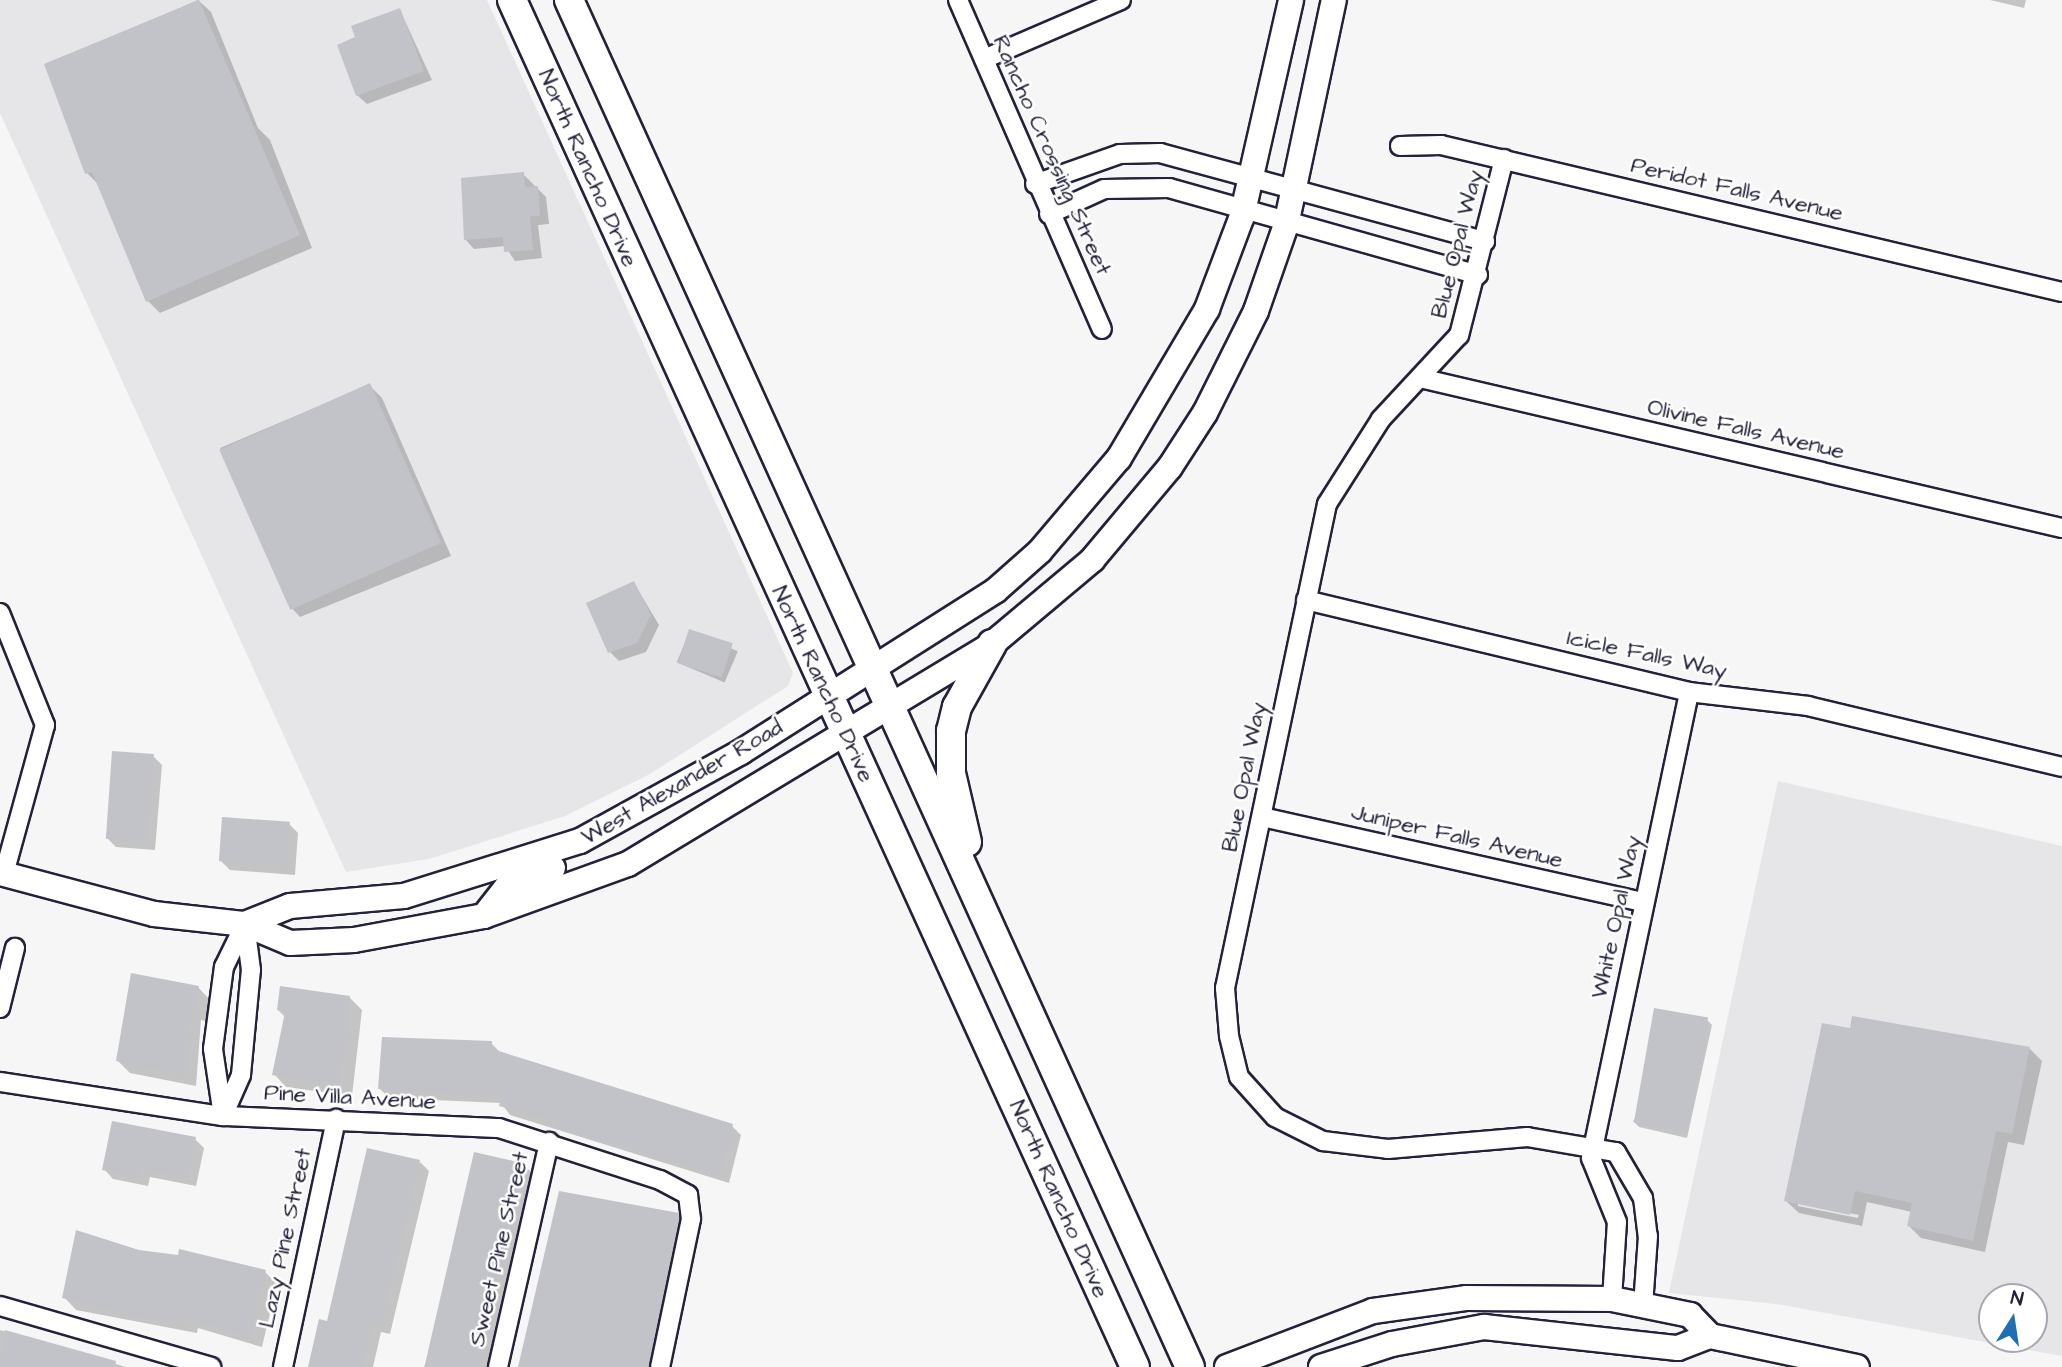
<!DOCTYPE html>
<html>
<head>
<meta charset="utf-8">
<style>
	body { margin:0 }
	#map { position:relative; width:2062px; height:1367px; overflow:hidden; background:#f6f6f7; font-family:"Architects Daughter",sans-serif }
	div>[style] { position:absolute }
	.built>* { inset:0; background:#e6e6e9 }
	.shadow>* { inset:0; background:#0003; transform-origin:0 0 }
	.building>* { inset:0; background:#c2c2c9; transform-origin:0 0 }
	.roads { filter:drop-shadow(2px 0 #22223b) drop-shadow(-2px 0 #22223b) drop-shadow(0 2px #22223b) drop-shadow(0 -2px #22223b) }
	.minor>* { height:18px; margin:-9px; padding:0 9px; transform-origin:9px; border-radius:9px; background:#fff }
	.secondary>* { height:24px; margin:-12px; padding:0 12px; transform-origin:12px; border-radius:12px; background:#fff }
	.primary>* { height:28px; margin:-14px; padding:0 14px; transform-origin:14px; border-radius:14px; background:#fff }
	span { translate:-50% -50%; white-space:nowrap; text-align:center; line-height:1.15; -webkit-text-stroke:5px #fff; paint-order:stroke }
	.street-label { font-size:23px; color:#22223b }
	.north { position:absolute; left:1978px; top:1283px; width:70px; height:70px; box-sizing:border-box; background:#fff; border:2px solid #a7a7b1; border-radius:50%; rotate:12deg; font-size:19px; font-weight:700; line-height:28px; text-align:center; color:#22223b }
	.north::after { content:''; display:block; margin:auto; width:24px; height:32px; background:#1f6fb2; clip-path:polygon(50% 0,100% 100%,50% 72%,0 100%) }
</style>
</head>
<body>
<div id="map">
	<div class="built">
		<i style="clip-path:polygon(0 0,487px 0,793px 673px,788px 686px,650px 774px,565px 816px,429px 859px,346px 872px,0 113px)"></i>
		<i style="clip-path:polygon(evenodd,1778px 781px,2062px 846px,2062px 1356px,1776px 1304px,1669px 1293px,1778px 781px,1992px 1297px,2034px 1297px,2034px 1339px,1992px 1339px,1992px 1297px)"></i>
	</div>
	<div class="shadow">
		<i style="clip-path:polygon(198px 0,211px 12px,258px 128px,270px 140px,312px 248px,160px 313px,148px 301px,99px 185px,87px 173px,46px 65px)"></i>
		<i style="clip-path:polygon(1990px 0,2026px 0,2024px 8px)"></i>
		<i style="clip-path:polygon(400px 10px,432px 80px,367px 104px,357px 95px,358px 38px)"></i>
		<i style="clip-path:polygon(523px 174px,546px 197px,549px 224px,538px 225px,542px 258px,515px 261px,505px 246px,474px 249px,465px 239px)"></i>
		<i style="clip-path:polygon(369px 385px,382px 398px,451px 556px,300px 617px,288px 604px,220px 448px)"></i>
		<i style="clip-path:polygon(634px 583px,659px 625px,646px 652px,619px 661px,610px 652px)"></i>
		<i style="left:690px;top:631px;width:52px;height:34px;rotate:23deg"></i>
		<i style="clip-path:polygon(153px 756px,162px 765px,155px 850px,116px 847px,107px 838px)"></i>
		<i style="clip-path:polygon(289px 824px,298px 833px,295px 875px,230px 870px,221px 861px)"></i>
		<i style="clip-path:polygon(198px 987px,210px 1000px,206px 1021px,201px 1020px,196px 1086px,130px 1073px,118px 1061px)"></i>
		<i style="clip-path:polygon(350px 998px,362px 1010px,352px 1096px,286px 1087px,274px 1074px,285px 1017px,278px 1010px)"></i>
		<i style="clip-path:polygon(1707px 1020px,1712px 1025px,1687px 1138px,1639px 1127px,1633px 1121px)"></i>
		<i style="clip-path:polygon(evenodd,1851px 1031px,2030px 1049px,2042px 1061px,2024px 1145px,2008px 1142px,1985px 1252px,1921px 1238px,1909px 1226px,1912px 1212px,1867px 1202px,1862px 1226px,1799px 1213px,1786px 1201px,1851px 1031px,1798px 1202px,1859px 1215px,1858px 1218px,1798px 1206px,1798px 1202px)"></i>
		<i style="clip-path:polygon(491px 1043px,500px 1052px,732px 1126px,741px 1135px,729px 1183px,510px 1115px,501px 1103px,389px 1098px,379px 1088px)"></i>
		<i style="clip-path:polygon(195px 1139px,204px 1148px,196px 1186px,150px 1177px,148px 1186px,113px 1179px,104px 1169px)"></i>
		<i style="clip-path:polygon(420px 1162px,429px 1171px,390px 1334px,381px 1332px,373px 1367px,309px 1367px)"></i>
		<i style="clip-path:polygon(525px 1166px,534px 1175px,489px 1367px,424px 1367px)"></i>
		<i style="clip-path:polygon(678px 1215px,687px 1224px,657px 1367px,520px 1367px)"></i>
		<i style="clip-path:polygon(139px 1252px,265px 1272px,277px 1284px,262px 1347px,198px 1328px,197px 1333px,76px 1310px,64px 1297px)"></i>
		<i style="clip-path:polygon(0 1330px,126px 1367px,0 1367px)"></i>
	</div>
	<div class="building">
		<i style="clip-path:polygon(199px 0,300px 235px,146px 302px,92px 172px,85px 174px,44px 64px)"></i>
		<i style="clip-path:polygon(400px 8px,424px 71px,356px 96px,337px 45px,355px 37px,351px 26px)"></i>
		<i style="clip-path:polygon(524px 172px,525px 187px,538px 186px,540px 216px,530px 216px,533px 250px,504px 252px,503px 237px,464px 240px,461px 178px)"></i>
		<i style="left:370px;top:383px;width:175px;height:165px;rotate:66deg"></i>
		<i style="clip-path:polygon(634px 581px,651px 615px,637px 643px,608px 653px,586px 603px)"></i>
		<i style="left:689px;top:629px;width:46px;height:36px;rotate:18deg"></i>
		<i style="left:112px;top:751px;width:42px;height:88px;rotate:4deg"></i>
		<i style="left:222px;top:817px;width:68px;height:44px;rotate:4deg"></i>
		<i style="clip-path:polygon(131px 973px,199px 986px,182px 1049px,189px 1050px,185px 1074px,116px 1061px)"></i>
		<i style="clip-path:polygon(280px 986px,350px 996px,340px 1085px,272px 1075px,285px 1012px,277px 1010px)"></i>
		<i style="left:1654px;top:1008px;width:55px;height:116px;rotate:10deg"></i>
		<i style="clip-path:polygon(1852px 1016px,2030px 1047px,2012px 1134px,1996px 1131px,1973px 1241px,1907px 1226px,1912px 1203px,1855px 1191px,1850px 1215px,1784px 1201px,1822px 1023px,1850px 1028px)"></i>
		<i style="clip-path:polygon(382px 1037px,492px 1041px,492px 1049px,733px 1124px,720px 1175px,554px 1127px,556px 1121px,499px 1106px,501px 1096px,378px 1089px)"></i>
		<i style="clip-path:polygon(112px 1121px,196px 1137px,188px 1178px,141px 1168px,140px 1178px,102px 1170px)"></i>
		<i style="clip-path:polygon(367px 1148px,420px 1160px,381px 1326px,372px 1324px,362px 1367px,308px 1367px,319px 1319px,327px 1321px)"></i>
		<i style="left:474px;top:1152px;width:53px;height:221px;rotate:13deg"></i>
		<i style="clip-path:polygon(559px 1191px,679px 1213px,648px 1367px,518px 1367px)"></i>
		<i style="clip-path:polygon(76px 1230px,139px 1250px,178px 1255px,179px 1249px,266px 1270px,250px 1336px,186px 1317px,184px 1322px,150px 1318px,62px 1298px)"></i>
		<i style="clip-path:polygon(5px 1330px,116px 1361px,115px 1367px,0 1367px)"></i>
	</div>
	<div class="roads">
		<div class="minor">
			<i style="left:958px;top:0;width:359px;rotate:66.4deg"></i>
			<i style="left:984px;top:59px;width:149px;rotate:-23.3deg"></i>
			<i style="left:1400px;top:146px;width:41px;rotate:-1.4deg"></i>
			<i style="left:1441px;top:145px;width:638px;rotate:13.32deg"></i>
			<i style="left:1504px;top:159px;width:182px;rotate:104.3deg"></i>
			<i style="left:1459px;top:335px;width:115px;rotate:132.9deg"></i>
			<i style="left:1381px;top:419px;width:101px;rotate:122.4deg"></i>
			<i style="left:1327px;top:504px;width:495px;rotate:101.9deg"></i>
			<i style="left:1225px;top:988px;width:48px;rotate:85.2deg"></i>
			<i style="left:1229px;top:1036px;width:42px;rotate:76.3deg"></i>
			<i style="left:1239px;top:1077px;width:54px;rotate:48deg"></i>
			<i style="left:1275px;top:1117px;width:54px;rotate:26.6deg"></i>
			<i style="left:1323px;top:1141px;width:65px;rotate:7deg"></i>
			<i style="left:1388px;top:1149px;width:140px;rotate:-4.9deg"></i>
			<i style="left:1527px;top:1137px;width:90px;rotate:9.6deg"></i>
			<i style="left:1616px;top:1152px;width:53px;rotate:59.6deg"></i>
			<i style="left:1643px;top:1198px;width:38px;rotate:83deg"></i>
			<i style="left:1648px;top:1236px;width:69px;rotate:94.1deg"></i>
			<i style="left:1035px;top:184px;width:90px;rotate:-19.4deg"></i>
			<i style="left:1120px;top:154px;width:40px;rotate:-1.4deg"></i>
			<i style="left:1160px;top:153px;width:337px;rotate:15.2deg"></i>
			<i style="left:1049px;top:214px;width:60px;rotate:-24.4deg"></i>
			<i style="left:1104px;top:189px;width:65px;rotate:-0.9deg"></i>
			<i style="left:1169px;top:188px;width:321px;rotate:15.7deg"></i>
			<i style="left:1420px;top:378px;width:659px;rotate:13.15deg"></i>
			<i style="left:1306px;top:600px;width:394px;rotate:13.5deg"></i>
			<i style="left:1689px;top:692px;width:120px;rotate:6.7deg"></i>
			<i style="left:1808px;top:706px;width:261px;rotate:13.5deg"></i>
			<i style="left:0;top:613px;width:121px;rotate:68.1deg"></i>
			<i style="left:45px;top:725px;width:155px;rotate:105.4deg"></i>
			<i style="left:1262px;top:817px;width:389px;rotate:12.6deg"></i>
			<i style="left:0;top:1008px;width:62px;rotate:-76deg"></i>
			<i style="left:0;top:1082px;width:226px;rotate:8.7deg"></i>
			<i style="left:223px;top:1116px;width:276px;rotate:2.5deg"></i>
			<i style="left:499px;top:1128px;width:169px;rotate:17.9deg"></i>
			<i style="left:660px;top:1180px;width:32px;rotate:28deg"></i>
			<i style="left:688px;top:1195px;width:24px;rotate:83deg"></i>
			<i style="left:691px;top:1219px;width:151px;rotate:101.8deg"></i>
			<i style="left:223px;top:1116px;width:68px;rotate:-98.5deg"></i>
			<i style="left:213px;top:1049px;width:83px;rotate:-82.4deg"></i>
			<i style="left:224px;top:967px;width:48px;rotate:-64deg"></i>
			<i style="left:223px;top:1116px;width:45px;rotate:-66.3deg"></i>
			<i style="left:241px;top:1075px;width:105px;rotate:-84.6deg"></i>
			<i style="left:251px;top:970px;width:46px;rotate:-97.4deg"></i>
			<i style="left:1612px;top:1299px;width:77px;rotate:-86.3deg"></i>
			<i style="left:1617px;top:1222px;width:69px;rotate:-112.1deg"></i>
			<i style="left:1591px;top:1158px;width:476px;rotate:-78.1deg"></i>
			<i style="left:0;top:1306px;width:220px;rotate:16.1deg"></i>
			<i style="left:283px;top:1367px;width:254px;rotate:-77.9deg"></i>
			<i style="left:498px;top:1367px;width:231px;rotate:-77.2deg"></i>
		</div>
		<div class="secondary">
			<i style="left:0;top:873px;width:159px;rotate:14.9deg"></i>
			<i style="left:154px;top:914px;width:92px;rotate:6.3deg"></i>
			<i style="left:245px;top:924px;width:49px;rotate:22.9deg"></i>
			<i style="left:290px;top:943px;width:64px;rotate:-2.7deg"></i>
			<i style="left:354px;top:940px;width:132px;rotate:-10.5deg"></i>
			<i style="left:484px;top:916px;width:153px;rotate:-19.9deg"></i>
			<i style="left:628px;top:864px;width:425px;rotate:-31.1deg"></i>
			<i style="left:992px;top:644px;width:131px;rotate:-40deg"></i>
			<i style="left:1092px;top:560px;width:121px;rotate:-50deg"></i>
			<i style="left:1170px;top:467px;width:64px;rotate:-57.1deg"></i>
			<i style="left:1205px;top:413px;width:114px;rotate:-63.4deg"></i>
			<i style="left:1256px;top:311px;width:91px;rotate:-70.8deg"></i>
			<i style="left:1286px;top:225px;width:230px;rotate:-78deg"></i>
			<i style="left:484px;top:916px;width:36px;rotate:-52deg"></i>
			<i style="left:506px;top:888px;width:51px;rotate:-23.1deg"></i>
			<i style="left:245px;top:924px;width:48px;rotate:-21.8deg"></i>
			<i style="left:290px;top:906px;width:114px;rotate:-5deg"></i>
			<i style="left:404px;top:896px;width:184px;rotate:-17.4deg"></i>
			<i style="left:580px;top:841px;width:184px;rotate:-28.9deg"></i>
			<i style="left:741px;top:752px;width:301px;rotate:-32.4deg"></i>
			<i style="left:995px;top:591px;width:60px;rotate:-41.6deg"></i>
			<i style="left:1040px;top:551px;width:122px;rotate:-49.7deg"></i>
			<i style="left:1119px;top:458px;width:173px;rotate:-59.4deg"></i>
			<i style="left:1207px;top:309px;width:99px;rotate:-69.4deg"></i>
			<i style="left:1242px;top:216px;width:221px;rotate:-77.2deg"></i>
			<i style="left:1227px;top:1367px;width:156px;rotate:-21deg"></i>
			<i style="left:1373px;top:1311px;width:95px;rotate:-7.9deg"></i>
			<i style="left:1467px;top:1298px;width:145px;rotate:0.4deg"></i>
			<i style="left:1612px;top:1299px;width:80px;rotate:11.6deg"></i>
			<i style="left:1690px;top:1315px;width:29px;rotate:46deg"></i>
			<i style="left:1321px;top:1367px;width:75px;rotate:-17.9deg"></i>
			<i style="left:1392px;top:1344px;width:94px;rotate:-10.5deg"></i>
			<i style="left:1484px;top:1327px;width:195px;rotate:6.2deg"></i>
			<i style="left:1678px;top:1348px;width:34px;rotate:-21deg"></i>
			<i style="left:1710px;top:1336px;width:150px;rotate:11.9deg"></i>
		</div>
		<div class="primary">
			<i style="left:512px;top:0;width:1502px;rotate:65.5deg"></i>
			<i style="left:569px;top:0;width:1501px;rotate:65.57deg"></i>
			<i style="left:967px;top:842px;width:71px;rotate:-103.1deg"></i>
			<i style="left:951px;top:773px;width:42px;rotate:-90deg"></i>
			<i style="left:951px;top:731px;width:25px;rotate:-76deg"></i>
			<i style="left:957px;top:707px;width:72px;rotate:-60.9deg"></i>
		</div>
	</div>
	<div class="street-label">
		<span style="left:1052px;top:155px;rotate:66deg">Rancho Crossing Street</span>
		<span style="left:588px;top:168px;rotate:66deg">North Rancho Drive</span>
		<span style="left:1737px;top:189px;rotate:13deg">Peridot Falls Avenue</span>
		<span style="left:1457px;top:244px;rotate:-76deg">Blue Opal Way</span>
		<span style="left:1746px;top:429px;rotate:13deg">Olivine Falls Avenue</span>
		<span style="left:1647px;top:654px;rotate:12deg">Icicle Falls Way</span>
		<span style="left:823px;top:684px;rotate:65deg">North Rancho Drive</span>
		<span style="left:1244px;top:777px;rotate:-79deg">Blue Opal Way</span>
		<span style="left:682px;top:782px;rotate:-30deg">West Alexander Road</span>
		<span style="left:1457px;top:836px;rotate:13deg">Juniper Falls Avenue</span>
		<span style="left:1616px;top:917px;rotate:-78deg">White Opal Way</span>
		<span style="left:350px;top:1097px;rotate:3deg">Pine Villa Avenue</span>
		<span style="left:1059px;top:1199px;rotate:66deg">North Rancho Drive</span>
		<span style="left:285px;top:1238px;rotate:-78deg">Lazy Pine Street</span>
		<span style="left:499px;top:1249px;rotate:-77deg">Sweet Pine Street</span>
	</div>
	<div class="north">N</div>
</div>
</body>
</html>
